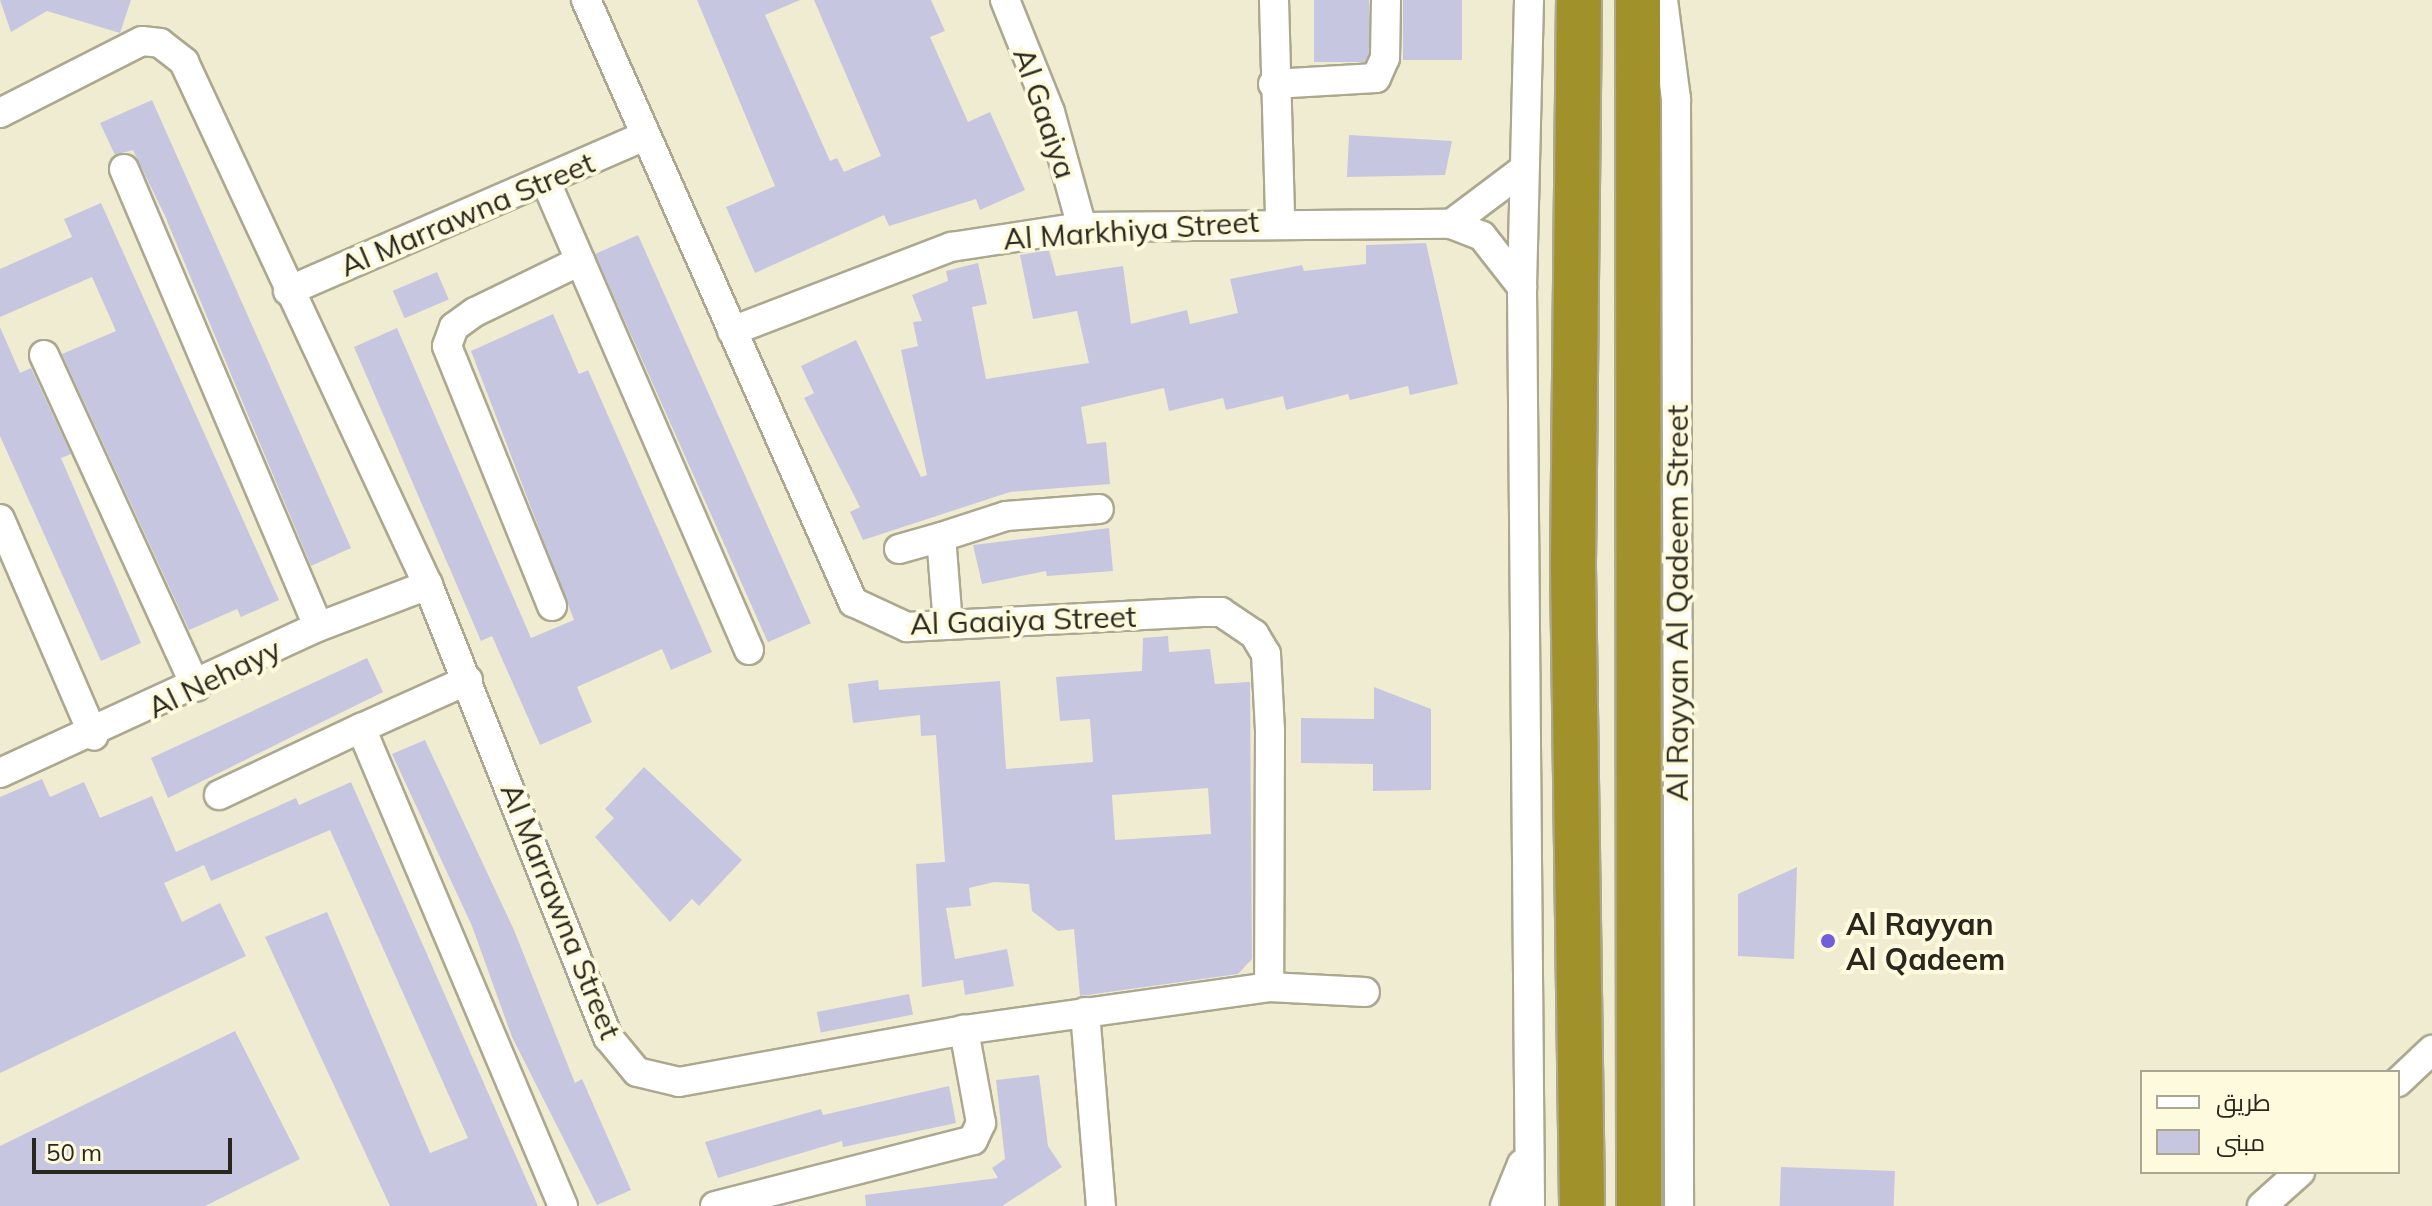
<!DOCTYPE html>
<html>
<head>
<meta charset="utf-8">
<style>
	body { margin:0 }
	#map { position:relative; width:2432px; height:1206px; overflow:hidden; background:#f0ecd1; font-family:Mulish,Cairo,sans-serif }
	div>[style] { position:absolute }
	.building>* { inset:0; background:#c7c6e0; transform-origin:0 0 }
	.roads { filter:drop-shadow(2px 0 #aca88f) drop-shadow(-2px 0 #aca88f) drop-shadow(0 2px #aca88f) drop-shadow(0 -2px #aca88f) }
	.street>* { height:28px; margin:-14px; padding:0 14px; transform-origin:14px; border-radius:14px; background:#fff }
	.highway>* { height:44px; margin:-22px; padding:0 22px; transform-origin:22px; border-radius:22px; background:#a1912b }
	.dots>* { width:22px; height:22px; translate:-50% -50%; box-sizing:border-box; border:4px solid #fdfade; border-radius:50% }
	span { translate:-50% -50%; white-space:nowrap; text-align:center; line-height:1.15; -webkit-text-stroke:8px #fdfade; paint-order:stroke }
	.street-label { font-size:30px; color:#2a281e }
	.poi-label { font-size:30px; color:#2a281e; font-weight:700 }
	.left { translate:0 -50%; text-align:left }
	.legend { position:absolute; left:2140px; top:1070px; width:260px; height:104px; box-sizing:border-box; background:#fdfade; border:2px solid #a9a691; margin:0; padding:10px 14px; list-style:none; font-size:24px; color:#2a281e }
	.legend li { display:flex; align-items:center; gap:16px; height:40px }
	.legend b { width:40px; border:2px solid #a9a691 }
	.scale { position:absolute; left:32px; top:1138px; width:200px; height:36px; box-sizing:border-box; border:4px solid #2a281e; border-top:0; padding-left:10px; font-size:24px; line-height:28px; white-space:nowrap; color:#2a281e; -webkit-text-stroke:6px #fdfade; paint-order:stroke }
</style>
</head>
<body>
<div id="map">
	<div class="building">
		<i style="clip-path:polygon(0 0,131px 0,120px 33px,47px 11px,11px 32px)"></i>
		<i style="clip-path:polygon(697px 0,800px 0,765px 15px,830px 161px,837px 158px,844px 172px,881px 156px,814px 0,931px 0,945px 31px,930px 37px,968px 122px,990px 112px,1025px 190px,980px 210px,976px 199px,889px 226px,884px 215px,755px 273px,726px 207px,775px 186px)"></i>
		<i style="left:1314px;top:0;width:55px;height:62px"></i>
		<i style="left:1403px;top:0;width:59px;height:60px"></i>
		<i style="clip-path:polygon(152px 100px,351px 548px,311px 566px,165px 216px,133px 150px,115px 155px,100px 123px)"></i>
		<i style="clip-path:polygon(1349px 135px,1452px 141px,1445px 175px,1347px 177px)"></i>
		<i style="clip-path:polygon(101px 203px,279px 600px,241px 617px,237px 609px,189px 630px,62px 354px,116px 331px,92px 277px,0 317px,0 269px,72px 237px,64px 219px)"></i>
		<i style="left:638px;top:235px;width:425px;height:47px;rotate:66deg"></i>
		<i style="clip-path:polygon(1426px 243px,1458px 384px,1410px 395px,1408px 386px,1350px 400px,1348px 394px,1286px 410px,1283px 396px,1226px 410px,1223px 398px,1169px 411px,1164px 388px,1081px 407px,1087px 444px,1106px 442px,1110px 484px,1010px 492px,863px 540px,850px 512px,860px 507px,804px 398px,814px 393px,801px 366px,856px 340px,921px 477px,927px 475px,901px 350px,918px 346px,913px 322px,922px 321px,912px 295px,948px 281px,946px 271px,978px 263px,987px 304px,972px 307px,986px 379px,1089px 363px,1077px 311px,1033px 319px,1020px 255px,1049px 250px,1056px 276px,1123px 266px,1131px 324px,1187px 310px,1190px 324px,1238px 313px,1230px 279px,1302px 265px,1304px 271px,1366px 264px,1366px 245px)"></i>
		<i style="left:437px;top:272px;width:30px;height:48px;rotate:67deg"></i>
		<i style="clip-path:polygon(553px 314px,579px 374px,588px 370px,712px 652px,671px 670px,662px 649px,577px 687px,592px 722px,540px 745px,492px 636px,481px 641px,354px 347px,397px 328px,531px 638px,574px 620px,471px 351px)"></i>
		<i style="clip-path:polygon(0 327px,20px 373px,31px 368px,71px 454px,61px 458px,141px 643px,101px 661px,0 436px)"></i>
		<i style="clip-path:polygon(1109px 528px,1113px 571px,1047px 576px,1046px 571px,982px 584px,973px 545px)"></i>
		<i style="clip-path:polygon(evenodd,1168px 636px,1169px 652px,1210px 649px,1215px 684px,1250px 682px,1252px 959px,1238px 974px,1080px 996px,1074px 929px,1058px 931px,1032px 911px,1029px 884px,994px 882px,969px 888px,971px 906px,946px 908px,955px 959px,1007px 949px,1014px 986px,965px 995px,963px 980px,922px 987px,916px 864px,945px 862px,936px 735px,921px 736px,920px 715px,853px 723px,848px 684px,878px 680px,879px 690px,1000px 681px,1006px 769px,1093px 762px,1090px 719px,1060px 721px,1056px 677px,1142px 671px,1143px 638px,1168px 636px,1208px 788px,1211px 834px,1115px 840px,1112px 795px,1208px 788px)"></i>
		<i style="clip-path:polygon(367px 658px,383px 692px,168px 798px,151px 758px)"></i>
		<i style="clip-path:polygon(1374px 687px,1431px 709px,1431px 790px,1373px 791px,1373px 764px,1301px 763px,1301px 718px,1374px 719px)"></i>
		<i style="clip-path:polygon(425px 740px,514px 930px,575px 1083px,582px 1079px,631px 1190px,597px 1205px,512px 1037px,472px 926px,392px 754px)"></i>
		<i style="clip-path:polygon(644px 767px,742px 860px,699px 906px,692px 899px,670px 922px,595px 837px,614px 818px,605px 809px)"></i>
		<i style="clip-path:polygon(42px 779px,50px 797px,84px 782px,100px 818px,152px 796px,176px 852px,296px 798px,299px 805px,351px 782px,538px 1206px,390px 1206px,265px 937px,327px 912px,430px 1153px,468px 1138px,330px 830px,211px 881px,204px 865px,164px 883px,182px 922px,220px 903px,246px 956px,0 1073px,0 797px)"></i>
		<i style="clip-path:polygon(1797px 867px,1794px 959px,1738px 956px,1738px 894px)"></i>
		<i style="left:909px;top:994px;width:21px;height:94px;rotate:79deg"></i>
		<i style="clip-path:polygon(235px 1031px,300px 1159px,205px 1206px,0 1206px,0 1146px)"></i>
		<i style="clip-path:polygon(1039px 1075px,1048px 1146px,1062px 1167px,1002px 1206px,866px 1206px,865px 1195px,998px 1178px,992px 1168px,1005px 1159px,996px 1080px)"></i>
		<i style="clip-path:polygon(949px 1086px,956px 1123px,843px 1147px,842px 1141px,718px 1178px,705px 1142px,821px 1109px,823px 1115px)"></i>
		<i style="left:1781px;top:1167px;width:114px;height:39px;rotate:2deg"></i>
	</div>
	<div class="roads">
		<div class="street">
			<i style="left:586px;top:0;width:659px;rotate:66.08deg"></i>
			<i style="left:853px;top:602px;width:60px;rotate:24.8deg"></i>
			<i style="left:907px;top:627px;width:296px;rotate:-2.9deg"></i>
			<i style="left:1203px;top:612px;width:18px"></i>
			<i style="left:1221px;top:612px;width:40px;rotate:34deg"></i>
			<i style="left:1254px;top:634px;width:23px;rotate:59deg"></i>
			<i style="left:1266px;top:654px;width:77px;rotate:87deg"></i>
			<i style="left:1270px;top:731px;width:256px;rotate:90.2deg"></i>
			<i style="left:1005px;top:0;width:121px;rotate:68.1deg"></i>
			<i style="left:1050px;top:112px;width:119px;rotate:74.5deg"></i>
			<i style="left:1274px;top:0;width:221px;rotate:88.4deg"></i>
			<i style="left:1529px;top:0;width:287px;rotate:91.4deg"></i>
			<i style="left:1522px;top:287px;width:919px;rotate:89.5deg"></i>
			<i style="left:1663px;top:0;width:100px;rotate:82.5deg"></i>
			<i style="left:1676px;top:99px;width:1107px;rotate:89.84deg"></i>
			<i style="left:1273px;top:84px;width:103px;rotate:-3.3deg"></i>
			<i style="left:1376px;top:78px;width:22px;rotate:-66deg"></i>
			<i style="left:1385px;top:58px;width:58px;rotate:-89deg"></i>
			<i style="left:0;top:113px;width:159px;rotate:-26.9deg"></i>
			<i style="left:142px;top:41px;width:18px;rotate:6deg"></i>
			<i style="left:160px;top:43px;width:31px;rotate:38deg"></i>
			<i style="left:184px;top:62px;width:577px;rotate:64.99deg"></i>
			<i style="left:428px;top:585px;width:487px;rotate:68.3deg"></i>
			<i style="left:608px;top:1037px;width:45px;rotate:50.4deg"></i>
			<i style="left:637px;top:1072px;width:43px;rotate:13.4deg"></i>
			<i style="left:679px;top:1082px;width:290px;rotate:-10.3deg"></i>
			<i style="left:964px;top:1030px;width:308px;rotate:-8deg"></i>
			<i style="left:1269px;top:987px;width:96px;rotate:3deg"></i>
			<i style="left:124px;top:169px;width:497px;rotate:67deg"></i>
			<i style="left:546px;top:182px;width:510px;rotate:66.55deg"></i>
			<i style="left:1451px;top:224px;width:91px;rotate:-37deg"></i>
			<i style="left:288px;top:291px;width:389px;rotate:-23.5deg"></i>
			<i style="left:732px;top:331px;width:235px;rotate:-21deg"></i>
			<i style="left:951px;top:247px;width:133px;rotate:-8.7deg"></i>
			<i style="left:1082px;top:227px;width:369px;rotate:-0.5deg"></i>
			<i style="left:1451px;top:224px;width:33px;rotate:21deg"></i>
			<i style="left:1482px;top:236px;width:65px;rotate:51.9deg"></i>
			<i style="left:44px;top:355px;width:365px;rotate:65.4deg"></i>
			<i style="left:0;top:519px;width:236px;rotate:66.6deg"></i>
			<i style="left:899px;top:549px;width:44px;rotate:-15.9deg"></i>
			<i style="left:552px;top:606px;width:280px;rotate:-112deg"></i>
			<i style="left:447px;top:346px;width:20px;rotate:-70deg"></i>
			<i style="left:454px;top:327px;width:26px;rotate:-36deg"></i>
			<i style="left:475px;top:312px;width:117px;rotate:-25.9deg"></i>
			<i style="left:948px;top:625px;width:88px;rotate:-94.5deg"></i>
			<i style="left:941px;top:537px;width:68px;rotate:-17.9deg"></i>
			<i style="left:1006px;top:516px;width:93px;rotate:-4.3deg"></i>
			<i style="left:468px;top:680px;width:117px;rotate:155.8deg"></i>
			<i style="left:361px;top:728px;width:519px;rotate:67.09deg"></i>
			<i style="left:0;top:773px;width:350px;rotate:-24.7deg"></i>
			<i style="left:318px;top:627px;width:118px;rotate:-20.9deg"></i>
			<i style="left:219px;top:795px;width:157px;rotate:-25.3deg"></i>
			<i style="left:1085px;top:1012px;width:195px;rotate:85.3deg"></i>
			<i style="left:2398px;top:1082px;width:47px;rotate:-43.3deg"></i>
			<i style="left:715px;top:1206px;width:266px;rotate:-14.3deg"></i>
			<i style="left:973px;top:1140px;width:19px;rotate:-65deg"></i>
			<i style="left:981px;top:1123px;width:95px;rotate:-100.4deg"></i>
			<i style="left:1505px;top:1206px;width:45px;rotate:-68deg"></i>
			<i style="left:2262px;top:1206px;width:51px;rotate:-41.8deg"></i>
		</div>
		<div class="highway">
			<i style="left:1579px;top:0;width:566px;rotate:90.61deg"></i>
			<i style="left:1573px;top:566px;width:640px;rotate:89.19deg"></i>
			<i style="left:1638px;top:0;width:1206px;rotate:89.95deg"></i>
		</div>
	</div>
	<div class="dots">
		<i style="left:1828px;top:941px;background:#725fda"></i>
	</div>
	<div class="street-label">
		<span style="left:1045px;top:113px;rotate:71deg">Al Gaaiya</span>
		<span style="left:467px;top:214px;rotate:-23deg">Al Marrawna Street</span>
		<span style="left:1131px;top:230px;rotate:-4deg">Al Markhiya Street</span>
		<span style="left:1677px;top:603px;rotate:-90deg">Al Rayyan Al Qadeem Street</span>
		<span style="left:1023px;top:620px;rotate:-2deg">Al Gaaiya Street</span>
		<span style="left:214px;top:678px;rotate:-26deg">Al Nehayy</span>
		<span style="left:561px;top:911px;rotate:68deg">Al Marrawna Street</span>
	</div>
	<div class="poi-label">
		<span class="left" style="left:1846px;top:941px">Al Rayyan<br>Al Qadeem</span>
	</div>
	<ul class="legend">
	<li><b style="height:10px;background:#fff"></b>طريق</li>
	<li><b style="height:22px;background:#c7c6e0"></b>مبنى</li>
	</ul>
	<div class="scale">50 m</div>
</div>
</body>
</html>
